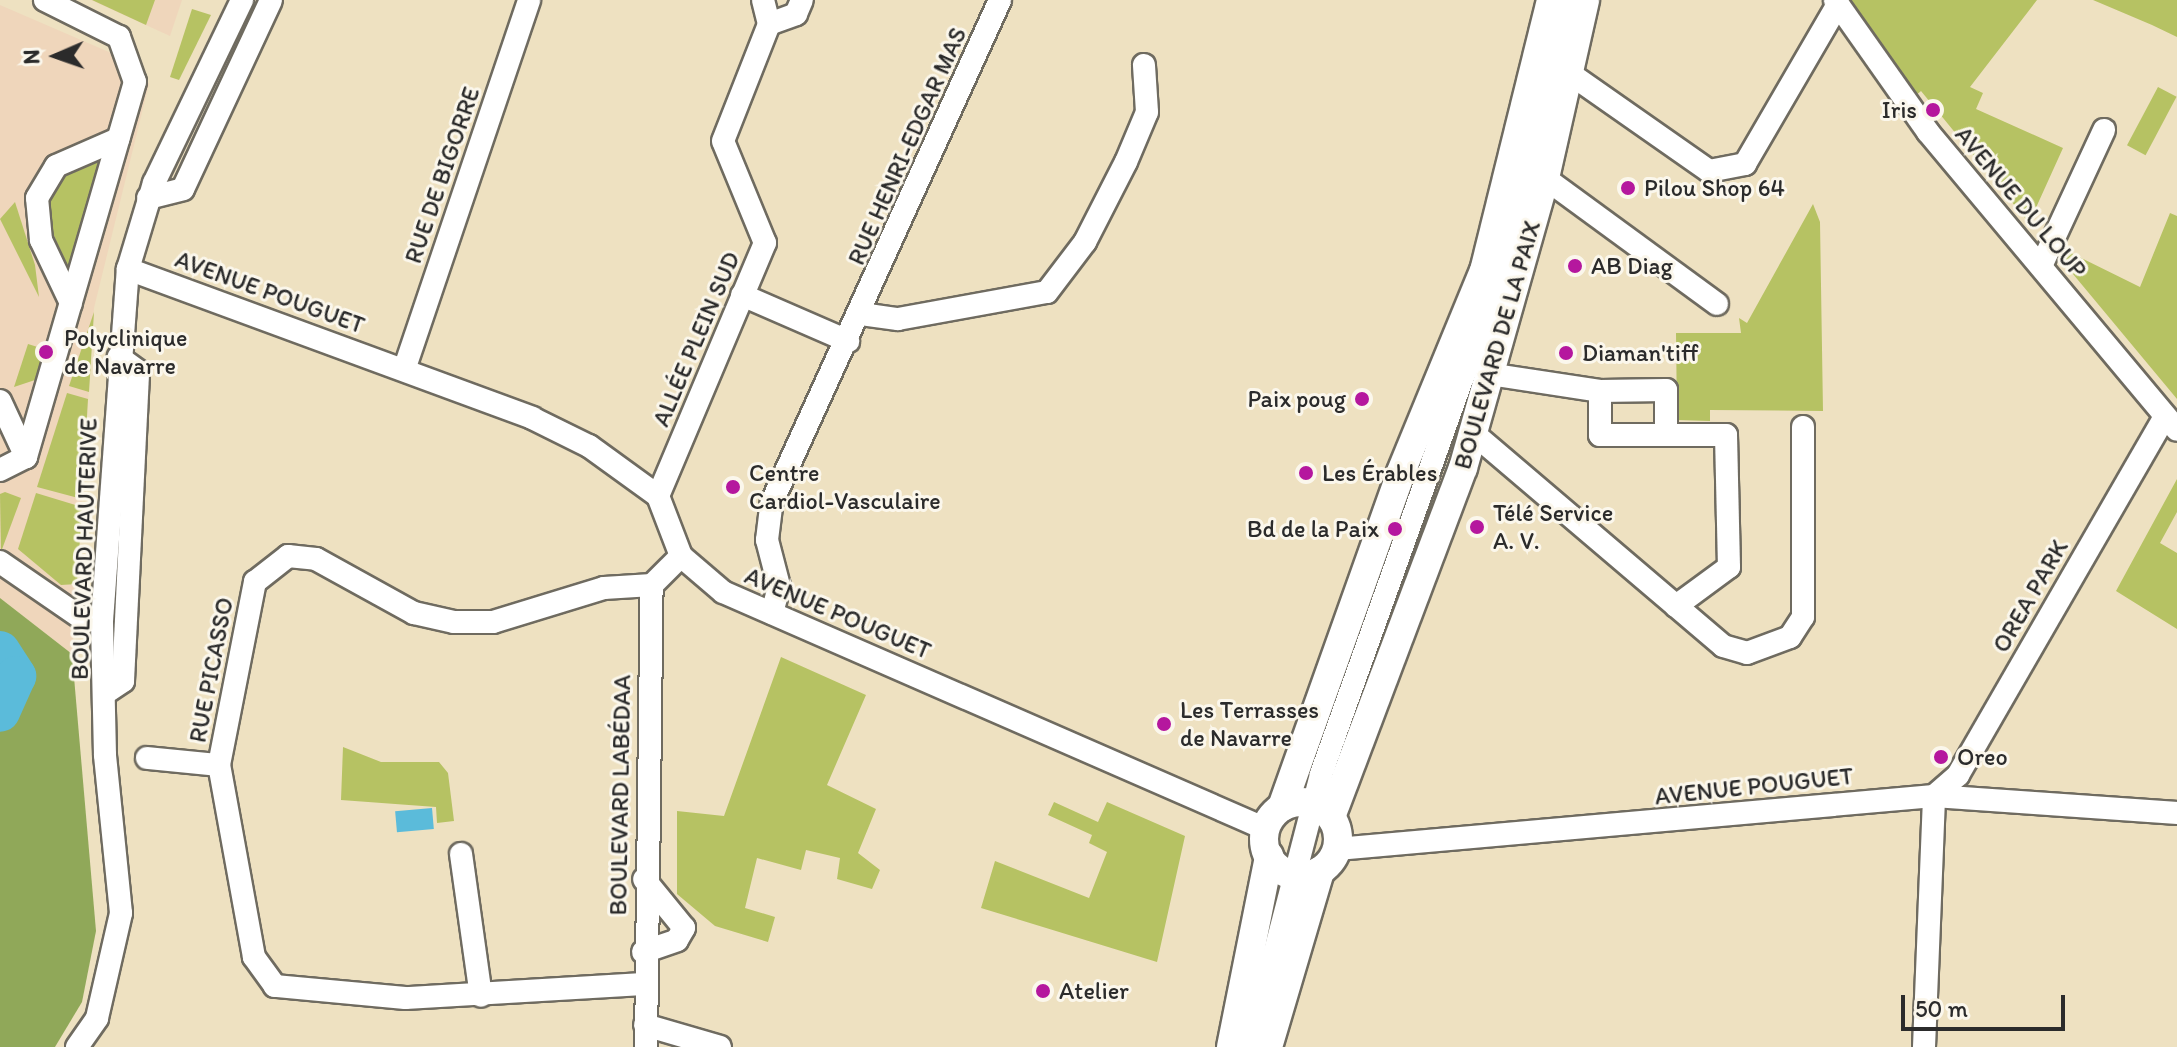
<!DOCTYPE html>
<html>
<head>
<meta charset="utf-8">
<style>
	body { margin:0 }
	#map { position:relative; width:2177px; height:1047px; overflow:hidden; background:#eee1c1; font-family:Itim,sans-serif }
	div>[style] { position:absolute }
	.built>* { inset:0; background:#efd6bb }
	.green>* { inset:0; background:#b6c263; transform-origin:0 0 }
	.forest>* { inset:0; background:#90a859 }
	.water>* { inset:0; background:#5bbbda; transform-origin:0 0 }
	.river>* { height:40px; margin:-20px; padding:0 20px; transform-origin:20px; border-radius:20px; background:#5bbbda }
	.roads { filter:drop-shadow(2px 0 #6f6b60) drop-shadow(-2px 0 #6f6b60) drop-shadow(0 2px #6f6b60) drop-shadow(0 -2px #6f6b60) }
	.minor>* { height:22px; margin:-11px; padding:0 11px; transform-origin:11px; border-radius:11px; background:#fff }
	.major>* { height:28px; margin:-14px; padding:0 14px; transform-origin:14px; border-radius:14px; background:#fff }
	.major>.ring { margin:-14px; padding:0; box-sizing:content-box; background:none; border:28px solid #fff; border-radius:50% }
	.dots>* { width:22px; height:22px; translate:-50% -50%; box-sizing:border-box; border:4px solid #fbf7ec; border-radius:50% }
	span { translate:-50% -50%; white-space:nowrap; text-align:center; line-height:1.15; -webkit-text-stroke:6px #fbf7ec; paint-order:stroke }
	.poi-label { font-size:24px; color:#2b2b2b }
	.right { translate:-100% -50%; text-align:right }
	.left { translate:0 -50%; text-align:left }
	.street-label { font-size:24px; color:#2b2b2b }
	.north { position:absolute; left:16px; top:16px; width:80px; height:80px; -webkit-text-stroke:6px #fbf7ec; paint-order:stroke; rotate:268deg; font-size:22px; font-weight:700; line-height:32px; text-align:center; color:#2b2b2b }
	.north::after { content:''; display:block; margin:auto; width:28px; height:36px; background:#2b2b2b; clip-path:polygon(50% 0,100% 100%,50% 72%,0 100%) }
	.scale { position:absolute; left:1901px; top:995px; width:164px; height:36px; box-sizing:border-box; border:4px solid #2b2b2b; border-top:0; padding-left:10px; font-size:24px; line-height:28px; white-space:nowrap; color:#2b2b2b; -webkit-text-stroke:6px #fbf7ec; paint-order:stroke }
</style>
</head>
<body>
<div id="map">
	<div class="built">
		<i style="clip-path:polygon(91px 0,182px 0,170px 36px)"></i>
		<i style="clip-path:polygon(0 5px,139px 65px,149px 84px,94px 308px,72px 654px,0 598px)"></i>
	</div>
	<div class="green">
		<i style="clip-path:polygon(92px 0,155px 0,146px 25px)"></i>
		<i style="clip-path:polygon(1842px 0,2037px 0,1970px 87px,1983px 93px,1976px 109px,2063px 148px,2029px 223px,1921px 91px,1913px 98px)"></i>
		<i style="clip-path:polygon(2093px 0,2177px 0,2177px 37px,2152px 25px)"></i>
		<i style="clip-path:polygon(192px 9px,211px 15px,179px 80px,170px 77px)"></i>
		<i style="left:2158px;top:87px;width:21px;height:66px;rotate:28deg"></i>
		<i style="clip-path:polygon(105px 157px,69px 269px,49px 225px,49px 199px,66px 171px)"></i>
		<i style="clip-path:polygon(15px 202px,35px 265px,39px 297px,0 219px)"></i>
		<i style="clip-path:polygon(1813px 204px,1820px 222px,1823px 411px,1710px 410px,1710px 421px,1677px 420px,1676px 333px,1741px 333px,1739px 318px,1747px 323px)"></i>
		<i style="clip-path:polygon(2170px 213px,2177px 216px,2177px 399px,2058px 256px,2061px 248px,2140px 287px)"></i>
		<i style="clip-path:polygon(94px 312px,89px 392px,69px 386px)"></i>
		<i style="clip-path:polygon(28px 344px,44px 349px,35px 380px,14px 387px)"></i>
		<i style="clip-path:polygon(67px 393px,88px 399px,82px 499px,37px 487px)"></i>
		<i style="clip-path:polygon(2177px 479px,2177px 512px,2160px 543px,2177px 553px,2177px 629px,2116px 591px)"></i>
		<i style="clip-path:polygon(5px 492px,21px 498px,1px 552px,0 494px)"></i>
		<i style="clip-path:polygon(36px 493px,82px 507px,77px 584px,61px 585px,18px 549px)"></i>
		<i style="clip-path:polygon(781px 657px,866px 695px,827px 785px,876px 809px,858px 853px,880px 870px,872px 889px,837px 879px,840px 858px,806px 850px,801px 870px,757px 858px,745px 908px,775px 917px,768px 942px,715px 926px,677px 894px,677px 811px,724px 816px)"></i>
		<i style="clip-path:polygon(343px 747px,381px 762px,439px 762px,448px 773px,454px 821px,437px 823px,436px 807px,341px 800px)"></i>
		<i style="clip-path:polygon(1054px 802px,1098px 822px,1107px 802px,1185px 836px,1157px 962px,981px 908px,995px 861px,1089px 898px,1107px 852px,1089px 843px,1092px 835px,1048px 815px)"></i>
	</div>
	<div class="forest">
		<i style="clip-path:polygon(0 598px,72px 654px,96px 931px,82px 1002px,55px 1047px,0 1047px)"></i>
	</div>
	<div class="water">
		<i style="left:432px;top:808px;width:21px;height:37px;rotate:85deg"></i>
	</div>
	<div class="river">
		<i style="left:0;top:651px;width:30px;rotate:57deg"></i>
		<i style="left:16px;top:676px;width:39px;rotate:114deg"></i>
	</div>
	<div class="roads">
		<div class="minor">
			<i style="left:1835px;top:0;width:161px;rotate:54.8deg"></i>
			<i style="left:1928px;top:132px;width:388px;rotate:50.1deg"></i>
			<i style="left:769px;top:24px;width:29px;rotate:-20deg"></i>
			<i style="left:796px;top:14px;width:15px;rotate:-67deg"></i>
			<i style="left:1569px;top:73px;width:171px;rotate:35deg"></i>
			<i style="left:1709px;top:171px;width:37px;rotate:-11deg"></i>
			<i style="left:1745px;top:164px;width:185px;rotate:-59.8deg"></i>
			<i style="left:1545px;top:178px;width:213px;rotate:36.2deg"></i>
			<i style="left:148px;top:198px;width:36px;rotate:-14deg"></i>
			<i style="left:183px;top:189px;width:208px;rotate:-65deg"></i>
			<i style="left:2041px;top:266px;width:150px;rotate:-65.1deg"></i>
			<i style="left:128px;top:269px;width:431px;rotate:20.2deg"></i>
			<i style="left:532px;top:418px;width:64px;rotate:26.2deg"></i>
			<i style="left:589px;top:446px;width:85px;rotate:35.9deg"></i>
			<i style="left:658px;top:496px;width:64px;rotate:69deg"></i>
			<i style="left:681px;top:556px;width:55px;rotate:40.6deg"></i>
			<i style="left:723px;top:592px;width:592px;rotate:23.58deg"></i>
			<i style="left:742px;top:295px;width:116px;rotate:23.5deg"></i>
			<i style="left:71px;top:303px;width:70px;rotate:-115.5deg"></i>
			<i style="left:41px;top:240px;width:42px;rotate:-95.4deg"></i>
			<i style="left:37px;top:198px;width:37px;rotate:-59deg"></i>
			<i style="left:56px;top:166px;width:68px;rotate:-23.5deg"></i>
			<i style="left:861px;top:314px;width:37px;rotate:8deg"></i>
			<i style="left:898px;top:319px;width:151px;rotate:-10.3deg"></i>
			<i style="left:1047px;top:292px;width:63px;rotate:-52.8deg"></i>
			<i style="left:1085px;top:242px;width:90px;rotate:-62.9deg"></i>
			<i style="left:1126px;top:162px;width:54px;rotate:-67.2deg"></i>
			<i style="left:1147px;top:112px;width:47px;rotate:-93.7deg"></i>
			<i style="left:405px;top:367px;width:387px;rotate:-71.3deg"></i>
			<i style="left:1489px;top:374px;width:112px;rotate:8.7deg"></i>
			<i style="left:1600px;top:391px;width:66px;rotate:-0.9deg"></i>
			<i style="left:1666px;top:390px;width:45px;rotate:90deg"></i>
			<i style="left:1666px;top:435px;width:66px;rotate:180deg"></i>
			<i style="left:1600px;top:435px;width:44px;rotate:-90deg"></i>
			<i style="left:0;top:401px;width:62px;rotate:65.1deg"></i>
			<i style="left:1473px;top:433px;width:328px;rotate:40.4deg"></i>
			<i style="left:1723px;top:646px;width:25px;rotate:16deg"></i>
			<i style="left:1747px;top:653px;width:46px;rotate:-20.4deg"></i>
			<i style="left:1790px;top:637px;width:24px;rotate:-57deg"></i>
			<i style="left:1803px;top:617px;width:190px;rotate:-90deg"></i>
			<i style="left:1666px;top:435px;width:60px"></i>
			<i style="left:1726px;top:435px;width:132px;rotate:88.7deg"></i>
			<i style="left:1729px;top:567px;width:66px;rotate:143.7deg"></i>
			<i style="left:0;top:470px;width:29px;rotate:-27deg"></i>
			<i style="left:26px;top:457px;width:391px;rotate:-73.8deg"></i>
			<i style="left:135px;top:82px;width:48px;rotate:-109.6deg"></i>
			<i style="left:119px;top:37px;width:83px;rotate:-153.4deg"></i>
			<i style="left:658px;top:496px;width:275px;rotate:-67.1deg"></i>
			<i style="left:765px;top:243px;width:110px;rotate:-112.4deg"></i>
			<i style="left:723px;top:141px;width:126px;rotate:-68.5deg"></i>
			<i style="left:769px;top:24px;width:25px;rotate:-104deg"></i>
			<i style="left:0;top:562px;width:101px;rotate:34.5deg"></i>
			<i style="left:83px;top:619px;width:19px;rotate:6deg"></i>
			<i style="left:772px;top:613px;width:28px;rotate:-75deg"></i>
			<i style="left:779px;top:586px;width:48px;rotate:-104.6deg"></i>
			<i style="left:767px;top:540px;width:38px;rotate:-83deg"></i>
			<i style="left:772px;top:502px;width:551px;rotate:-65.57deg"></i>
			<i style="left:104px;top:694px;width:23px;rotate:-34deg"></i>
			<i style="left:123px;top:681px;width:310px;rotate:-87.2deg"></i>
			<i style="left:138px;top:371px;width:24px;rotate:-144deg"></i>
			<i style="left:147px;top:758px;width:72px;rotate:5.6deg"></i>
			<i style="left:1337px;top:849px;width:599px;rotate:-5.07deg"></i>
			<i style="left:1934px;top:796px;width:244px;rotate:4deg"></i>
			<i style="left:461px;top:854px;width:143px;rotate:82deg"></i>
			<i style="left:643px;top:952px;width:36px;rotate:-19deg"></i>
			<i style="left:677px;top:940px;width:14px;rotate:-60deg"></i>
			<i style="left:684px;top:928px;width:63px;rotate:-129.2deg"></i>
			<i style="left:643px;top:984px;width:238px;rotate:176.6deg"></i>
			<i style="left:405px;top:998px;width:131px;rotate:-174.7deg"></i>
			<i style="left:275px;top:986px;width:36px;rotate:-126deg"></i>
			<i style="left:254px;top:957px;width:195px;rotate:-100.3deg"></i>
			<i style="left:219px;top:765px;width:187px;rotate:-78.9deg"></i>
			<i style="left:255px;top:582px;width:42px;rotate:-38.2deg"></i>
			<i style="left:288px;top:556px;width:28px;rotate:6deg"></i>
			<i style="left:316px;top:559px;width:112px;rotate:28.9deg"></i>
			<i style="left:414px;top:613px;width:41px;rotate:12.7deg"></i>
			<i style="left:454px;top:622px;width:39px"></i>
			<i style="left:493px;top:622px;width:116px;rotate:-17deg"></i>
			<i style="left:604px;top:588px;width:48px;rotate:-3.6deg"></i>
			<i style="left:645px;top:1025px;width:78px;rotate:16.3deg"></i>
			<i style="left:77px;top:1047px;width:35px;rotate:-55deg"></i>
			<i style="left:97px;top:1018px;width:108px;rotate:-77.1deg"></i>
			<i style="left:121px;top:913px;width:159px;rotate:-95.8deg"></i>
			<i style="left:105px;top:755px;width:134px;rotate:-91.3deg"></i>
			<i style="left:102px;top:621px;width:353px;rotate:-85.8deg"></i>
			<i style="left:128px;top:269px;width:90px;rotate:-73.2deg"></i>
			<i style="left:154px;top:183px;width:203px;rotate:-64.3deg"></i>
			<i style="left:646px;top:1047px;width:462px;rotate:-89.3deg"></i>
			<i style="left:652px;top:585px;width:41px;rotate:-45deg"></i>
			<i style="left:1250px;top:1047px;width:282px;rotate:-75.4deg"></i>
			<i style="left:1321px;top:774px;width:532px;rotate:-70.34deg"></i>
			<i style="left:1500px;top:273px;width:282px;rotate:-75.8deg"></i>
			<i style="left:1924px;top:1047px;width:251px;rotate:-87.7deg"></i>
			<i style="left:1934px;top:796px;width:32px;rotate:-41deg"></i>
			<i style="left:1958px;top:775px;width:414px;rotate:-60deg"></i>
		</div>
		<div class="major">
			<i class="ring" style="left:1264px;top:802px;width:46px;height:46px"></i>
			<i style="left:1282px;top:807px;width:356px;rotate:-70.4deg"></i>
			<i style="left:1401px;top:472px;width:217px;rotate:-67.6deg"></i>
			<i style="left:1484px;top:271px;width:279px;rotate:-76.1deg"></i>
			<i style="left:1331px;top:817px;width:373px;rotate:-69.3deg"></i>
			<i style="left:1463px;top:468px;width:301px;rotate:-74.2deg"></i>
			<i style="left:1545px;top:178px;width:182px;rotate:-77.3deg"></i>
			<i style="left:1231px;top:1047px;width:195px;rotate:-78.7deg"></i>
			<i style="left:1268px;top:1047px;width:184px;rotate:-73.5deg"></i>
		</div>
	</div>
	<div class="dots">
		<i style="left:1933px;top:110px;background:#b5179e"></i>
		<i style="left:1628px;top:188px;background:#b5179e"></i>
		<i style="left:1575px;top:266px;background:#b5179e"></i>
		<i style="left:46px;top:352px;background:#b5179e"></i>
		<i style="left:1566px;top:353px;background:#b5179e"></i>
		<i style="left:1362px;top:399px;background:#b5179e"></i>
		<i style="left:1306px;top:473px;background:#b5179e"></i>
		<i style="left:733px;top:487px;background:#b5179e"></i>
		<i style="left:1477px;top:527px;background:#b5179e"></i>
		<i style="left:1395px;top:529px;background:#b5179e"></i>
		<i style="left:1164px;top:724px;background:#b5179e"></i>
		<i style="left:1941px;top:757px;background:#b5179e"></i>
		<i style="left:1043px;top:991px;background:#b5179e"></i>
	</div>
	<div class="poi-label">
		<span class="right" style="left:1917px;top:110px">Iris</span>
		<span class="left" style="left:1644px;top:188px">Pilou Shop 64</span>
		<span class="left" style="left:1591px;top:266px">AB Diag</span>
		<span class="left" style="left:64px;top:352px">Polyclinique<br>de Navarre</span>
		<span class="left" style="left:1582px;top:353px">Diaman'tiff</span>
		<span class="right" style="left:1346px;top:399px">Paix poug</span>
		<span class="left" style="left:749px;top:487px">Centre<br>Cardiol-Vasculaire</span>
		<span class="left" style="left:1322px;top:473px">Les Érables</span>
		<span class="left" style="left:1493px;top:527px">Télé Service<br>A. V.</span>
		<span class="right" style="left:1379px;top:529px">Bd de la Paix</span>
		<span class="left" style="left:1180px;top:724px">Les Terrasses<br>de Navarre</span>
		<span class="left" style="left:1957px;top:757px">Oreo</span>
		<span class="left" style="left:1059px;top:991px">Atelier</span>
	</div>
	<div class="street-label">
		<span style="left:907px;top:146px;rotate:-66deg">RUE HENRI-EDGAR MAS</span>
		<span style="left:442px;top:175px;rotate:-71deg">RUE DE BIGORRE</span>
		<span style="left:2021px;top:202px;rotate:50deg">AVENUE DU LOUP</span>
		<span style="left:270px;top:292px;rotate:20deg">AVENUE POUGUET</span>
		<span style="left:696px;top:339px;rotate:-67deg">ALLÉE PLEIN SUD</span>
		<span style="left:1497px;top:345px;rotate:-74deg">BOULEVARD DE LA PAIX</span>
		<span style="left:84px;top:549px;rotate:-88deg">BOULEVARD HAUTERIVE</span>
		<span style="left:2030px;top:596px;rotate:-60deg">OREA PARK</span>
		<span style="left:838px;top:613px;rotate:23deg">AVENUE POUGUET</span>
		<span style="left:211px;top:670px;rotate:-79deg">RUE PICASSO</span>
		<span style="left:1754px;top:786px;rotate:-6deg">AVENUE POUGUET</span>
		<span style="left:620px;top:795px;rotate:-89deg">BOULEVARD LABÉDAA</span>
	</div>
	<div class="north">N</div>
	<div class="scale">50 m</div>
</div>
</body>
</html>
